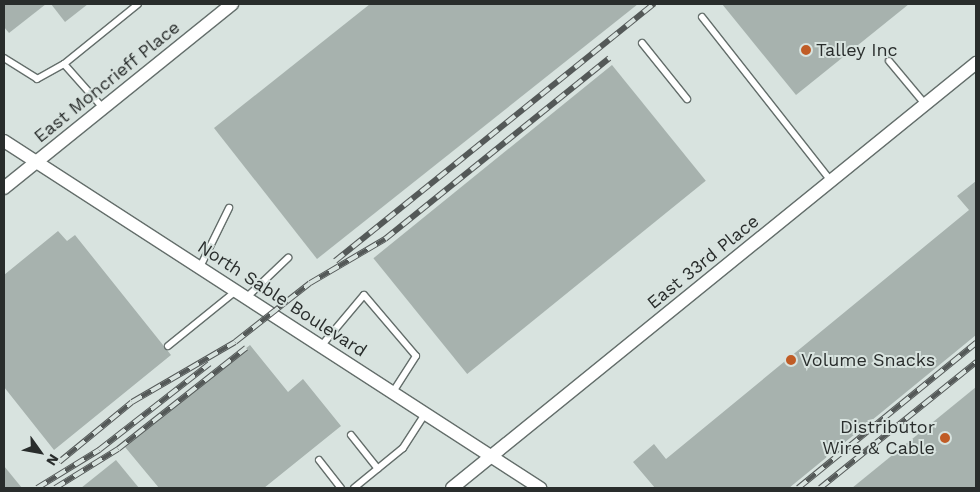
<!DOCTYPE html>
<html>
<head>
<meta charset="utf-8">
<style>
	body { margin:0 }
	#map { position:relative; width:980px; height:492px; overflow:hidden; background:#d8e3df; font-family:"Work Sans",sans-serif }
	div>[style] { position:absolute }
	.building>* { inset:0; background:#a7b2ae; transform-origin:0 0 }
	.roads { filter:drop-shadow(1px 0 #646e6b) drop-shadow(-1px 0 #646e6b) drop-shadow(0 1px #646e6b) drop-shadow(0 -1px #646e6b) }
	.service>* { height:6px; margin:-3px; padding:0 3px; transform-origin:3px; border-radius:3px; background:#fff }
	.minor>* { height:12px; margin:-6px; padding:0 6px; transform-origin:6px; border-radius:6px; background:#fff }
	.rail>* { height:5.5px; margin-top:-2.75px; transform-origin:0; background:repeating-linear-gradient(90deg,#d8e3df 0 11px,#545958 0 22px); box-sizing:border-box; border-block:1px solid #545958 }
	.dots>* { width:14px; height:14px; translate:-50% -50%; box-sizing:border-box; border:2px solid #d8e3df; border-radius:50% }
	span { translate:-50% -50%; white-space:nowrap; text-align:center; line-height:1.15; -webkit-text-stroke:4px #d8e3df; paint-order:stroke }
	.poi-label { font-size:18px; color:#292d2c }
	.left { translate:0 -50%; text-align:left }
	.right { translate:-100% -50%; text-align:right }
	.street-label { font-size:18px; color:#292d2c }
	.frame { position:absolute; inset:0; border:5px solid #292d2c; pointer-events:none }
	.north { position:absolute; left:15px; top:427px; width:50px; height:50px; -webkit-text-stroke:4px #d8e3df; paint-order:stroke; rotate:122deg; font-size:14px; font-weight:700; line-height:20px; text-align:center; color:#292d2c }
	.north::after { content:''; display:block; margin:auto; width:18px; height:22px; background:#292d2c; clip-path:polygon(50% 0,100% 100%,50% 72%,0 100%) }
</style>
</head>
<body>
<div id="map">
	<div class="building">
		<i style="clip-path:polygon(4px 4px,46px 4px,9px 33px,4px 27px)"></i>
		<i style="clip-path:polygon(51px 4px,88px 4px,65px 22px)"></i>
		<i style="clip-path:polygon(370px 4px,638px 4px,317px 259px,214px 128px)"></i>
		<i style="clip-path:polygon(722px 4px,909px 4px,796px 95px)"></i>
		<i style="left:612px;top:65px;width:149px;height:307px;rotate:51deg"></i>
		<i style="clip-path:polygon(976px 181px,976px 335px,789px 488px,655px 488px,633px 462px,654px 444px,666px 459px,969px 210px,957px 196px)"></i>
		<i style="clip-path:polygon(58px 231px,67px 241px,75px 235px,171px 355px,54px 450px,4px 387px,4px 275px)"></i>
		<i style="clip-path:polygon(250px 345px,288px 392px,303px 379px,341px 426px,264px 488px,159px 488px,125px 447px)"></i>
		<i style="clip-path:polygon(976px 387px,976px 488px,852px 488px)"></i>
		<i style="clip-path:polygon(116px 460px,139px 488px,81px 488px)"></i>
		<i style="clip-path:polygon(4px 466px,22px 488px,4px 488px)"></i>
	</div>
	<div class="roads">
		<div class="service">
			<i style="left:702px;top:17px;width:209px;rotate:51.8deg"></i>
			<i style="left:642px;top:43px;width:72px;rotate:51.2deg"></i>
			<i style="left:4px;top:58px;width:39px;rotate:32deg"></i>
			<i style="left:37px;top:79px;width:31px;rotate:-29deg"></i>
			<i style="left:64px;top:64px;width:95px;rotate:-39deg"></i>
			<i style="left:889px;top:61px;width:56px;rotate:50.1deg"></i>
			<i style="left:64px;top:64px;width:59px;rotate:48.4deg"></i>
			<i style="left:200px;top:267px;width:66px;rotate:-63.8deg"></i>
			<i style="left:247px;top:297px;width:57px;rotate:-43.6deg"></i>
			<i style="left:322px;top:345px;width:65px;rotate:-50deg"></i>
			<i style="left:364px;top:295px;width:80px;rotate:49.6deg"></i>
			<i style="left:416px;top:356px;width:43px;rotate:122.6deg"></i>
			<i style="left:168px;top:346px;width:87px;rotate:-39deg"></i>
			<i style="left:351px;top:435px;width:43px;rotate:51.5deg"></i>
			<i style="left:319px;top:460px;width:36px;rotate:52deg"></i>
			<i style="left:354px;top:488px;width:63px;rotate:-39.2deg"></i>
			<i style="left:403px;top:448px;width:40px;rotate:-57.1deg"></i>
		</div>
		<div class="minor">
			<i style="left:4px;top:141px;width:639px;rotate:32.92deg"></i>
			<i style="left:4px;top:188px;width:293px;rotate:-38.9deg"></i>
			<i style="left:452px;top:488px;width:675px;rotate:-39.04deg"></i>
		</div>
	</div>
	<div class="rail">
		<i style="left:335px;top:261px;width:410px;rotate:-38.9deg"></i>
		<i style="left:59px;top:462px;width:94px;rotate:-39.4deg"></i>
		<i style="left:132px;top:402px;width:119px;rotate:-30.2deg"></i>
		<i style="left:235px;top:342px;width:95px;rotate:-38.2deg"></i>
		<i style="left:310px;top:283px;width:87px;rotate:-30.4deg"></i>
		<i style="left:385px;top:239px;width:288px;rotate:-38.9deg"></i>
		<i style="left:37px;top:488px;width:73px;rotate:-31.5deg"></i>
		<i style="left:99px;top:450px;width:140px;rotate:-38deg"></i>
		<i style="left:55px;top:488px;width:74px;rotate:-31.8deg"></i>
		<i style="left:118px;top:449px;width:163px;rotate:-38.3deg"></i>
		<i style="left:798px;top:488px;width:230px;rotate:-39.2deg"></i>
		<i style="left:820px;top:488px;width:201px;rotate:-38.9deg"></i>
	</div>
	<div class="dots">
		<i style="left:806px;top:50px;background:#c05c26"></i>
		<i style="left:791px;top:360px;background:#c05c26"></i>
		<i style="left:945px;top:438px;background:#c05c26"></i>
	</div>
	<div class="poi-label">
		<span class="left" style="left:816px;top:50px">Talley Inc</span>
		<span class="left" style="left:801px;top:360px">Volume Snacks</span>
		<span class="right" style="left:935px;top:438px">Distributor<br>Wire &amp; Cable</span>
	</div>
	<div class="street-label">
		<span style="left:107px;top:82px;rotate:-39deg">East Moncrieff Place</span>
		<span style="left:703px;top:262px;rotate:-39deg">East 33rd Place</span>
		<span style="left:282px;top:299px;rotate:33deg">North Sable Boulevard</span>
	</div>
	<div class="frame"></div>
	<div class="north">N</div>
</div>
</body>
</html>
